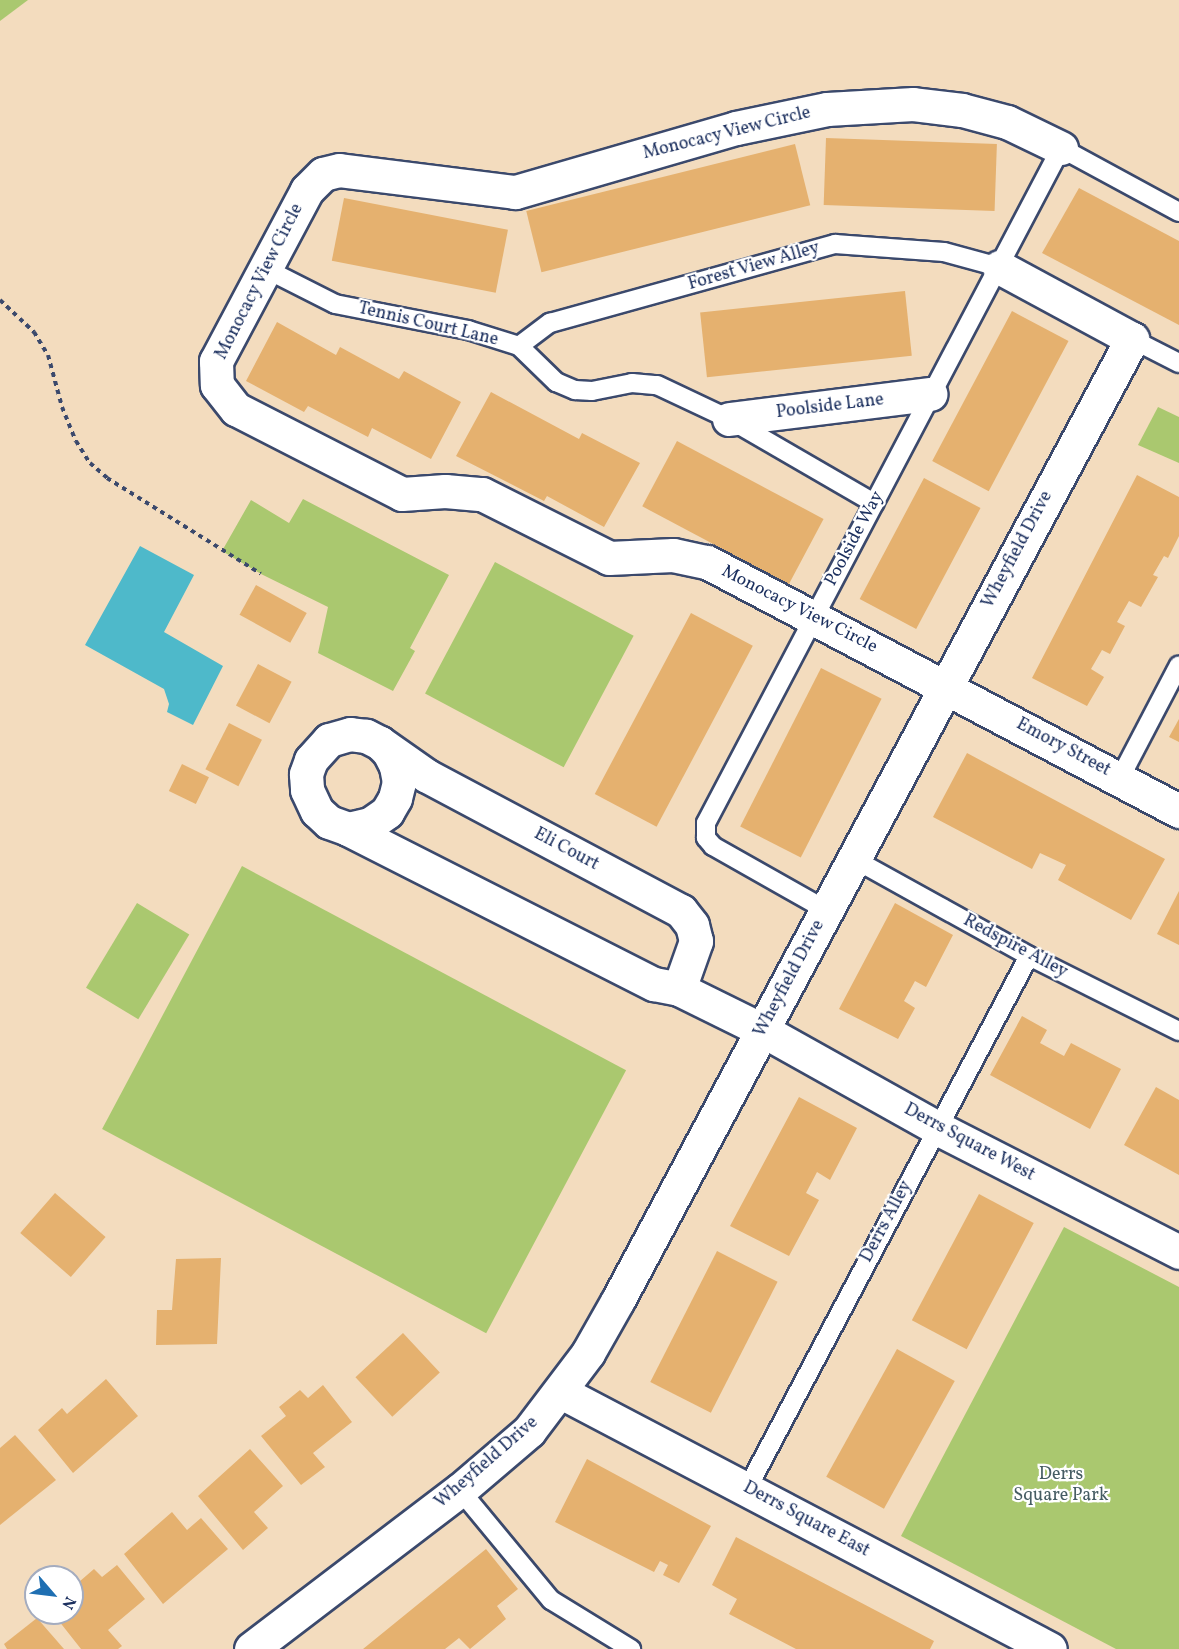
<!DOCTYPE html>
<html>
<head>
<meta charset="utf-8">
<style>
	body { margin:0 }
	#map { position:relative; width:1179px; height:1649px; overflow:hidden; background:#f3dcbe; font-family:Vollkorn,serif }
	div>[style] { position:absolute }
	.green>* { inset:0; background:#aac86f; transform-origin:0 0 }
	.water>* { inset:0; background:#4eb9ca }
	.building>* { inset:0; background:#e5b16f; transform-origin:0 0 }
	.path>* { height:4px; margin-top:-2px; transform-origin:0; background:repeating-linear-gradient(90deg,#3b496c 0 4.5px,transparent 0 9px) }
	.roads { filter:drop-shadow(2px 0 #3b496c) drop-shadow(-2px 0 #3b496c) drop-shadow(0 2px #3b496c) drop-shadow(0 -2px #3b496c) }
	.lane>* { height:18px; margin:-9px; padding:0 9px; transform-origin:9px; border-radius:9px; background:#fff }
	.street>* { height:33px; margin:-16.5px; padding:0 16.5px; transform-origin:16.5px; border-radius:16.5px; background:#fff }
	span { translate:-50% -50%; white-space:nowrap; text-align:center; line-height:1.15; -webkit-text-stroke:4.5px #fff; paint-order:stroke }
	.street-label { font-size:18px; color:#1b2f5e }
	.park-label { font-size:18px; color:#465d63 }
	.north { position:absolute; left:24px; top:1565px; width:60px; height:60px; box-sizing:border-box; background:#fff; border:2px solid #a4acbf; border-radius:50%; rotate:118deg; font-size:16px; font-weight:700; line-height:24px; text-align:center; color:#1b2f5e }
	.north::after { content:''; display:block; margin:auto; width:21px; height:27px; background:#1f6fb2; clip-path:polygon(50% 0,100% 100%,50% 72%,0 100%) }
</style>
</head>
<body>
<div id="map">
	<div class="green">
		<i style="clip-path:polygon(0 0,28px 0,0 21px)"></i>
		<i style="clip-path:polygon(1158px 407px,1179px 417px,1179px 463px,1138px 445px)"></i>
		<i style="clip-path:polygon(303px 499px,449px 575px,410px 648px,415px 651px,393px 691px,318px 653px,328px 607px,261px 574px,222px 551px,251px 500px,289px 523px)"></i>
		<i style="left:495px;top:562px;width:157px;height:149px;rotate:28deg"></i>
		<i style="left:242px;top:866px;width:435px;height:298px;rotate:28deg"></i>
		<i style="left:137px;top:903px;width:61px;height:99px;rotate:31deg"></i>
		<i style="clip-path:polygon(1064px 1227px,1179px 1287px,1179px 1649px,1116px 1649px,901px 1536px)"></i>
	</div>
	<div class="water">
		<i style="clip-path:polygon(140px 546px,194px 575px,164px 632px,223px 666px,193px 725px,167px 712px,169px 704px,164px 689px,85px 645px)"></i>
	</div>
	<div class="building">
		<i style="left:826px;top:138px;width:171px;height:67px;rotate:2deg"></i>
		<i style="left:795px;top:144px;width:63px;height:277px;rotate:76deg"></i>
		<i style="clip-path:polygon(1079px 188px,1179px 241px,1179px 325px,1042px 253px)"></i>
		<i style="left:344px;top:198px;width:167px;height:64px;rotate:11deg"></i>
		<i style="left:905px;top:291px;width:65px;height:206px;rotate:84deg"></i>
		<i style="left:1012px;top:311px;width:64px;height:170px;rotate:28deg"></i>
		<i style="clip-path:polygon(277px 322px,336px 355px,340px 347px,399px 379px,404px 371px,461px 402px,431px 459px,372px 428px,368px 437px,308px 406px,304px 412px,246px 381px)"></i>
		<i style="clip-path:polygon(491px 392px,579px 439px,582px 433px,640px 463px,604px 527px,547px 496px,544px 501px,456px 456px)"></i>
		<i style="left:677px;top:441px;width:166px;height:74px;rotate:28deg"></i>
		<i style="clip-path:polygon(1137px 475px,1179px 497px,1179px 536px,1168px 558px,1164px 556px,1153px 575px,1158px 577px,1141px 607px,1129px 601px,1117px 622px,1125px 626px,1110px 654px,1102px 650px,1091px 669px,1104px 677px,1087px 706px,1032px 678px)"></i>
		<i style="left:924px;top:478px;width:64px;height:137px;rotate:28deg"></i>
		<i style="left:256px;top:585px;width:58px;height:34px;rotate:29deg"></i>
		<i style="left:691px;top:613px;width:70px;height:205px;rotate:28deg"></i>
		<i style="left:258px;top:664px;width:38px;height:47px;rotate:28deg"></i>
		<i style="left:821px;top:668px;width:68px;height:178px;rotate:27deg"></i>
		<i style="clip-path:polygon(1179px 719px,1179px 742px,1169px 737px)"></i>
		<i style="left:229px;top:723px;width:37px;height:52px;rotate:27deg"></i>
		<i style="clip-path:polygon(967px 753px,1165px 859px,1131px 920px,1058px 880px,1066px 865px,1040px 853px,1032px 869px,933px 817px)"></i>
		<i style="left:182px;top:764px;width:30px;height:30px;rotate:26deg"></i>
		<i style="clip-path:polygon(1179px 891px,1179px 945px,1157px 934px)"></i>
		<i style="clip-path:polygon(895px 903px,953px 935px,926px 987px,915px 981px,904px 1001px,915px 1008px,898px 1039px,839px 1009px)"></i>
		<i style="clip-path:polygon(1022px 1016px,1047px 1030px,1040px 1043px,1064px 1056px,1071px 1043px,1121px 1069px,1090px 1129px,990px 1075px)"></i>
		<i style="clip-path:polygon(1156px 1087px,1179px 1100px,1179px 1175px,1124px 1145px)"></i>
		<i style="clip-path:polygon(799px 1097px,857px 1128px,830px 1180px,817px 1172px,806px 1193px,819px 1200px,789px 1256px,730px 1226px)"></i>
		<i style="left:55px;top:1193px;width:67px;height:53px;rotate:41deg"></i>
		<i style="left:979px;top:1194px;width:62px;height:143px;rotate:28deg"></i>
		<i style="left:717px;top:1251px;width:68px;height:147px;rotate:27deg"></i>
		<i style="clip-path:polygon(221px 1258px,217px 1344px,156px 1345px,157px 1310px,172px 1310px,176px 1259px)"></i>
		<i style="left:403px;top:1333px;width:54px;height:65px;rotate:47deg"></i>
		<i style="left:897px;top:1349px;width:66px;height:146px;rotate:29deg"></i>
		<i style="clip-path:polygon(106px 1379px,138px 1416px,73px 1473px,38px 1430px,62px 1408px,67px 1414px)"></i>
		<i style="clip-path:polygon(323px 1385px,352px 1422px,313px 1453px,325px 1467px,301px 1485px,261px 1436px,286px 1416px,279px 1407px,300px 1390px,308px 1398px)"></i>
		<i style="clip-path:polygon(15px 1435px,56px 1480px,0 1525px,0 1448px)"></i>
		<i style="clip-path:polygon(250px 1449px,283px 1486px,254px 1512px,268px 1528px,243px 1550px,198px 1496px)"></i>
		<i style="clip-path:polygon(587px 1459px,711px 1526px,679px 1583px,663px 1575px,668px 1565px,660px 1561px,654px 1572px,555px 1522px)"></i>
		<i style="clip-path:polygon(172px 1512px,187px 1530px,201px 1518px,228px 1549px,163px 1604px,124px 1554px)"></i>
		<i style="clip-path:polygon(736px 1537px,934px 1641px,930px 1649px,796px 1649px,729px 1614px,737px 1599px,712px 1585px)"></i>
		<i style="clip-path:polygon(486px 1549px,518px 1589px,497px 1606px,506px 1619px,470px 1649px,459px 1638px,445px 1649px,363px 1649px)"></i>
		<i style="clip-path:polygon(117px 1565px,145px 1599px,108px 1630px,122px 1646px,118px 1649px,81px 1649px,55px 1616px,58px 1613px,72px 1613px,72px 1601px,76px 1598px,72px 1595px,72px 1588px,94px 1569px,102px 1577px)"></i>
		<i style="clip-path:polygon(37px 1618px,64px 1649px,7px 1649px,4px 1644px)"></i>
	</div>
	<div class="path">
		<i style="left:0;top:300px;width:47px;rotate:43.3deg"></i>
		<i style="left:34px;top:332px;width:27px;rotate:59deg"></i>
		<i style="left:48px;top:355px;width:54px;rotate:74.9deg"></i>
		<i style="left:62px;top:407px;width:37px;rotate:68deg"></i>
		<i style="left:76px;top:441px;width:26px;rotate:58deg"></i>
		<i style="left:90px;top:463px;width:23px;rotate:41deg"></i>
		<i style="left:107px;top:478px;width:181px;rotate:31.9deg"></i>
	</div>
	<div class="roads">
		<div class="lane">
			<i style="left:266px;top:269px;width:77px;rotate:26.9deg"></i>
			<i style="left:335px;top:304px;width:136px;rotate:11.1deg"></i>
			<i style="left:468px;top:330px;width:53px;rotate:17.4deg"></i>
			<i style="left:519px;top:346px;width:52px;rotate:44.2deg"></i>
			<i style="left:556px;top:382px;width:21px;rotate:23deg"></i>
			<i style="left:575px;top:390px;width:17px;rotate:3deg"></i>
			<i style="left:592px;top:391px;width:41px;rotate:-11.3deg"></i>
			<i style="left:632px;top:383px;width:25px;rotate:5deg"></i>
			<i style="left:657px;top:385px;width:80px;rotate:25.3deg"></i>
			<i style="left:729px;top:419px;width:168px;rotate:30.1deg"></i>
			<i style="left:1132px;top:339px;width:53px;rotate:27.1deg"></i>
			<i style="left:519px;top:346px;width:39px;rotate:-37deg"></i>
			<i style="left:550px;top:323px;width:296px;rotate:-15.5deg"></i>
			<i style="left:835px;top:244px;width:109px;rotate:4.2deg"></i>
			<i style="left:944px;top:252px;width:57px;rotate:15.3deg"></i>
			<i style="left:1120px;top:778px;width:127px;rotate:-62.4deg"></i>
			<i style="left:854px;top:859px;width:200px;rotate:29deg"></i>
			<i style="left:1029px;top:956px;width:168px;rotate:26.6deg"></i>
			<i style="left:826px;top:910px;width:130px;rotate:-150.5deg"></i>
			<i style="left:713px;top:846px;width:11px;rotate:-131deg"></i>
			<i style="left:706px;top:838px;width:15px;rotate:-90deg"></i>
			<i style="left:706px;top:823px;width:763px;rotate:-62.26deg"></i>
			<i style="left:1061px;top:148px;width:134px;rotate:28.5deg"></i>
			<i style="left:747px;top:1489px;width:603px;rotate:-62.12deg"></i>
			<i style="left:460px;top:1490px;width:143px;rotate:50.4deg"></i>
			<i style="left:551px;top:1600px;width:94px;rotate:31.5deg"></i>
		</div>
		<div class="street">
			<i style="left:1061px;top:148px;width:60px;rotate:-154.3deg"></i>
			<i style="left:1007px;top:122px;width:47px;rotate:-165.1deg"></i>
			<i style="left:962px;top:110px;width:49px;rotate:-173deg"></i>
			<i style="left:913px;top:104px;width:86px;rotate:176.7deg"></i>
			<i style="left:827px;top:109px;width:93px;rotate:168.2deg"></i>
			<i style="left:736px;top:128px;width:230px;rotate:163.8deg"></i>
			<i style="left:515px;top:192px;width:177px;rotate:-172.9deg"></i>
			<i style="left:339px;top:170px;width:16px;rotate:166deg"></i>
			<i style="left:323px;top:174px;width:23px;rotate:135deg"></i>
			<i style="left:307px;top:190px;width:194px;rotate:118deg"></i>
			<i style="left:216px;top:361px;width:24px;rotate:88deg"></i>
			<i style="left:217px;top:385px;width:31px;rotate:52deg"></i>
			<i style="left:236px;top:409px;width:186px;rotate:27.1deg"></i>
			<i style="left:402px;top:494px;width:43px;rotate:-4deg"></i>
			<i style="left:445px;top:491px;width:37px;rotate:5deg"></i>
			<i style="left:482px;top:494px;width:142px;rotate:26.7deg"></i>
			<i style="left:609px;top:558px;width:64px;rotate:-2.7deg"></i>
			<i style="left:673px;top:555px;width:35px;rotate:12deg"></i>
			<i style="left:707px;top:562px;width:534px;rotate:27.81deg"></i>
			<i style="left:729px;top:419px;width:203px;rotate:-7.1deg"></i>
			<i style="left:348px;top:829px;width:343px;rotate:26.9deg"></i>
			<i style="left:654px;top:984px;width:25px;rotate:11deg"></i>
			<i style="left:679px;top:989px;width:51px;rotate:-70.5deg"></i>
			<i style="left:696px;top:941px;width:16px;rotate:-104deg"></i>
			<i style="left:692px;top:925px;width:18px;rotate:-128deg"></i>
			<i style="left:681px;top:911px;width:288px;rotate:-152deg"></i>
			<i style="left:427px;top:776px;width:57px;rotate:-144.9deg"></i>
			<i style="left:380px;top:743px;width:16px;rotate:-153deg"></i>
			<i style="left:366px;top:736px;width:16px;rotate:-173deg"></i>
			<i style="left:350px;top:734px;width:22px;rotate:164deg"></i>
			<i style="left:329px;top:740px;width:27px;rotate:132deg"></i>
			<i style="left:311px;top:760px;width:15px;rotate:110deg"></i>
			<i style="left:306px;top:774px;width:16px;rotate:86deg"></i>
			<i style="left:307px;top:790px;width:23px;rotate:65deg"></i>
			<i style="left:317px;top:811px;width:16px;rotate:43deg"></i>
			<i style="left:329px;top:822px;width:20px;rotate:20deg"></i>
			<i style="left:348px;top:829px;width:23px;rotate:-13deg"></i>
			<i style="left:370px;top:824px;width:21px;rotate:-35deg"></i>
			<i style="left:387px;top:812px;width:16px;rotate:-60deg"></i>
			<i style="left:395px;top:798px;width:16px;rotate:-76deg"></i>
			<i style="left:399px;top:782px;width:16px;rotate:-101deg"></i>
			<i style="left:396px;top:766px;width:16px;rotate:-117deg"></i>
			<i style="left:389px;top:752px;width:13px;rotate:-135deg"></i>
			<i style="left:679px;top:989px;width:93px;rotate:26.3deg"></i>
			<i style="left:762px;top:1030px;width:201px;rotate:29.2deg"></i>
			<i style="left:937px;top:1128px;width:272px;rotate:27.1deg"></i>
			<i style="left:561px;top:1392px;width:552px;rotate:27.72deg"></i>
			<i style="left:251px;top:1649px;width:263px;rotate:-37.3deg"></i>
			<i style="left:460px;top:1490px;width:91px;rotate:-40.5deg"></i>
			<i style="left:529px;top:1431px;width:98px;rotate:-52.9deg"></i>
			<i style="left:588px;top:1353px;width:61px;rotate:-60.5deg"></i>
			<i style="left:618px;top:1300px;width:1090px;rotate:-61.86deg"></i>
			<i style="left:1132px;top:339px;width:151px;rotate:-151.6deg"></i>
		</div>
	</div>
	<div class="street-label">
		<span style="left:727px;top:134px;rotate:-14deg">Monocacy View Circle</span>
		<span style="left:754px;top:267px;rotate:-16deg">Forest View Alley</span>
		<span style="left:260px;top:282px;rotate:-63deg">Monocacy View Circle</span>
		<span style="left:428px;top:325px;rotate:13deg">Tennis Court Lane</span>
		<span style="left:830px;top:407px;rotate:-7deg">Poolside Lane</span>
		<span style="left:855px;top:539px;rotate:-62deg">Poolside Way</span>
		<span style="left:1018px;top:550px;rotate:-62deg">Wheyfield Drive</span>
		<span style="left:799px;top:610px;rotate:27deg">Monocacy View Circle</span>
		<span style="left:1063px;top:748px;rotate:28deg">Emory Street</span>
		<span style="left:566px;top:850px;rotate:28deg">Eli Court</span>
		<span style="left:1015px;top:947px;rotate:28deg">Redspire Alley</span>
		<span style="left:790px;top:979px;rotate:-62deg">Wheyfield Drive</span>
		<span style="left:969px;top:1143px;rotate:28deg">Derrs Square West</span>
		<span style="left:887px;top:1222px;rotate:-62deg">Derrs Alley</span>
		<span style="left:487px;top:1463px;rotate:-41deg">Wheyfield Drive</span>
		<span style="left:806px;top:1520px;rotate:28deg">Derrs Square East</span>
	</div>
	<div class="park-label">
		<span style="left:1061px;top:1486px">Derrs<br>Square Park</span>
	</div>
	<div class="north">N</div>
</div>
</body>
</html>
